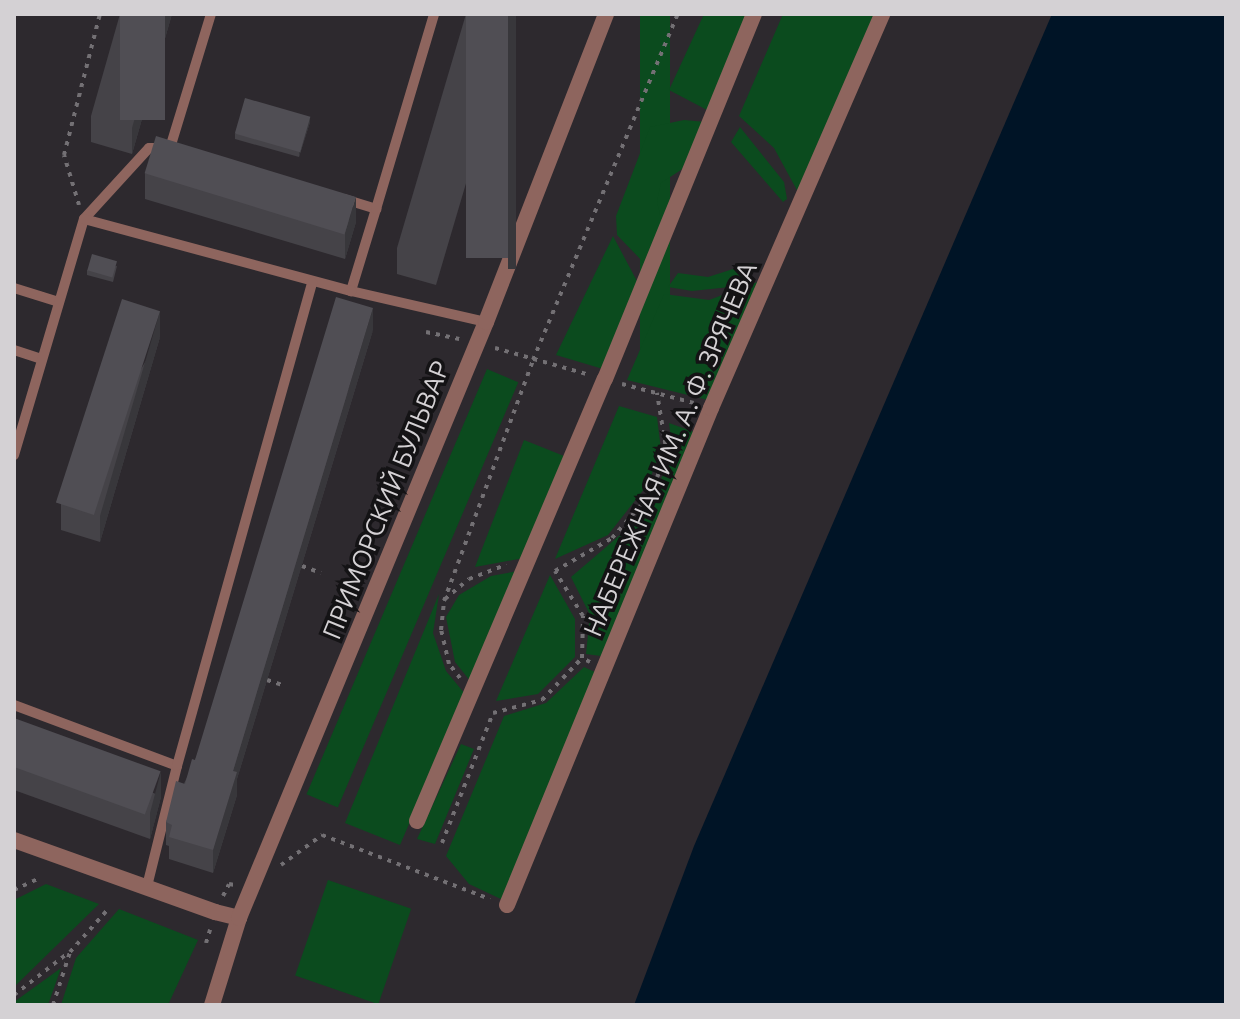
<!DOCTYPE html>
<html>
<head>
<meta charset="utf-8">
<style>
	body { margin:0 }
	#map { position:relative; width:1240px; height:1019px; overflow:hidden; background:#2d292e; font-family:Ubuntu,sans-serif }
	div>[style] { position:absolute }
	.green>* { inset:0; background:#0b4b1e; transform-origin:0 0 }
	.water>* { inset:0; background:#001426 }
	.path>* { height:4px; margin-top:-2px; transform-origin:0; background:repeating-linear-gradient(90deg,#737074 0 4px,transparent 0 10px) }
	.lane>* { height:10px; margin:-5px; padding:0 5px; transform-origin:5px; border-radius:5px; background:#8e655e }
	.street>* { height:16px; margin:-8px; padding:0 8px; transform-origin:8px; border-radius:8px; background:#8e655e }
	.wall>* { inset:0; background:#454348 }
	.shaded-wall>* { inset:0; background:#38373b; transform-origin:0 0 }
	.building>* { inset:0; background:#504e54; transform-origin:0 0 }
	span { translate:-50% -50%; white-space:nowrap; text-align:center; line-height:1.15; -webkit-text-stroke:7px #141315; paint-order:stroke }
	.street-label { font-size:26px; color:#d4d1d4 }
	.frame { position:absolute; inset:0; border:16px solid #d4d1d4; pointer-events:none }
</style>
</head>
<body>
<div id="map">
	<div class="green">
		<i style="left:640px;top:14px;width:30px;height:348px"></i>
		<i style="clip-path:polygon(704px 14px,747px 14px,707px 110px,669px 90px)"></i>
		<i style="clip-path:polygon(783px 14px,877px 14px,799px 194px,774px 148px,739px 116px)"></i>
		<i style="clip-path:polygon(684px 120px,706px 122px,687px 166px,661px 183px,657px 201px,663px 229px,646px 265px,617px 235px,616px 216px,650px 127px)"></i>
		<i style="clip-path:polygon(740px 127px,784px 182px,787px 199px,783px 202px,731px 142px)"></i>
		<i style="clip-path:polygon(613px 236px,638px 283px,603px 369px,556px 355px)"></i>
		<i style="clip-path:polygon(752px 263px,761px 267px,730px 287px,692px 291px,668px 287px,678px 273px,708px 277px)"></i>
		<i style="clip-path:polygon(760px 281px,708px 400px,627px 380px,664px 294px,709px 300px)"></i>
		<i style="left:487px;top:369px;width:34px;height:462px;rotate:23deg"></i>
		<i style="clip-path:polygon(619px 406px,657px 417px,661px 450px,648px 484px,608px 535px,555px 559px)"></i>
		<i style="clip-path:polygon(669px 423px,705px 436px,601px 656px,586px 654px,590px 615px,571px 577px,640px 518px,673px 456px)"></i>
		<i style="clip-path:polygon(524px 440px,564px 456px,524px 558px,475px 567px)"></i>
		<i style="clip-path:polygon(518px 571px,471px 682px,455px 662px,446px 617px,459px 595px,491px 576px)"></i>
		<i style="clip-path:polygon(550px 575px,575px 619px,575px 657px,538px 694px,496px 701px)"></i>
		<i style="clip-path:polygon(439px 594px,433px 633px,446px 671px,465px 694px,400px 845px,345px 823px)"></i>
		<i style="clip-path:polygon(584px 667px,597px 673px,503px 900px,469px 884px,446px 856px,504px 716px,546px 703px)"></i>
		<i style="clip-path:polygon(461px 744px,474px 749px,435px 844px,417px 839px)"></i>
		<i style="left:328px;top:880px;width:88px;height:101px;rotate:19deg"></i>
		<i style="clip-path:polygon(46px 884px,99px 904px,14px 987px,14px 900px)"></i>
		<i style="clip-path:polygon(119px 909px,198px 940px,168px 1005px,61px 1005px,76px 958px)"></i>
		<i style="clip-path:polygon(61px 968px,48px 1005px,14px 1003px,14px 1002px)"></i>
	</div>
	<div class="water">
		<i style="clip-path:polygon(1052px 14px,1226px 14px,1226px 1005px,634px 1005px,694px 846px)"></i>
	</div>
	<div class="path">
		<i style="left:79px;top:205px;width:52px;rotate:-106.7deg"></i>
		<i style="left:64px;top:155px;width:146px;rotate:-75.7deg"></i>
		<i style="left:426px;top:332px;width:34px;rotate:12deg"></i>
		<i style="left:495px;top:348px;width:99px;rotate:15.9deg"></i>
		<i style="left:622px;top:384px;width:74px;rotate:14.8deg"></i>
		<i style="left:302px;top:566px;width:20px;rotate:20deg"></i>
		<i style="left:445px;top:599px;width:31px;rotate:-40deg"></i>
		<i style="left:469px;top:579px;width:40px;rotate:-21deg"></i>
		<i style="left:590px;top:662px;width:9px;rotate:-153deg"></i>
		<i style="left:582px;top:658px;width:42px;rotate:-88.6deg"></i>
		<i style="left:583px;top:616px;width:53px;rotate:-121.9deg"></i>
		<i style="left:555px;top:571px;width:66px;rotate:-30.1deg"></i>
		<i style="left:612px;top:538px;width:56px;rotate:-48.6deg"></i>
		<i style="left:649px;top:496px;width:46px;rotate:-66.8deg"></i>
		<i style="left:667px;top:454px;width:62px;rotate:-99.3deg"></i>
		<i style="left:460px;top:678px;width:18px;rotate:-128deg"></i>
		<i style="left:449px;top:664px;width:35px;rotate:-103deg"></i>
		<i style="left:441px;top:630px;width:29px;rotate:-84deg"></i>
		<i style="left:444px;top:601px;width:257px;rotate:-69.7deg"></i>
		<i style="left:533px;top:360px;width:375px;rotate:-67.3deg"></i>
		<i style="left:267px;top:680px;width:19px;rotate:18deg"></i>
		<i style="left:442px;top:843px;width:140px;rotate:-68.6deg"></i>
		<i style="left:493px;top:713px;width:51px;rotate:-14.9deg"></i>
		<i style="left:542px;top:700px;width:58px;rotate:-46.4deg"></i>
		<i style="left:281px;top:865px;width:51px;rotate:-36.2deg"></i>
		<i style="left:322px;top:835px;width:180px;rotate:20.9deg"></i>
		<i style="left:14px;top:890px;width:26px;rotate:-25deg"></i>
		<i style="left:223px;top:896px;width:13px;rotate:-63deg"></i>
		<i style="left:229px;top:884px;width:6px;rotate:9deg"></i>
		<i style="left:206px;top:943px;width:14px;rotate:-73deg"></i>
		<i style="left:14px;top:995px;width:68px;rotate:-37.9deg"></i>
		<i style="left:53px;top:1005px;width:56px;rotate:-72.2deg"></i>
		<i style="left:70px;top:952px;width:59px;rotate:-48.4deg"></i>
	</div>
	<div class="lane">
		<i style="left:170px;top:148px;width:140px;rotate:-73deg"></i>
		<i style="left:344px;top:199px;width:34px;rotate:17deg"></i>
		<i style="left:376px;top:209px;width:86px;rotate:107deg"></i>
		<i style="left:351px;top:291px;width:139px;rotate:12.9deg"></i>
		<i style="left:376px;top:209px;width:203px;rotate:-73.4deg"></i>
		<i style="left:84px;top:219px;width:96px;rotate:-47.5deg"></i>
		<i style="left:149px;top:148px;width:14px"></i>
		<i style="left:14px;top:288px;width:47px;rotate:17.3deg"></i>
		<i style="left:14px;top:350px;width:29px;rotate:18deg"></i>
		<i style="left:14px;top:455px;width:246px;rotate:-73.5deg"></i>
		<i style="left:84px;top:219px;width:277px;rotate:15.1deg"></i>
		<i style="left:14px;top:705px;width:174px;rotate:20.5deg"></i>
		<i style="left:177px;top:766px;width:124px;rotate:104deg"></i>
		<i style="left:177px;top:766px;width:502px;rotate:-74.38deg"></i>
	</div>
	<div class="street">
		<i style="left:417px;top:821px;width:480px;rotate:-67deg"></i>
		<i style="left:605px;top:379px;width:394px;rotate:-67.8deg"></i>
		<i style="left:14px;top:840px;width:214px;rotate:19.7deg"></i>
		<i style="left:215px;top:912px;width:25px;rotate:14deg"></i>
		<i style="left:507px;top:905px;width:537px;rotate:-67.68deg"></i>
		<i style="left:711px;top:408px;width:430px;rotate:-66.5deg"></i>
		<i style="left:212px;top:1005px;width:91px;rotate:-72.8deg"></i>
		<i style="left:239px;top:918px;width:645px;rotate:-67.49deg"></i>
		<i style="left:486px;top:322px;width:331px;rotate:-68.7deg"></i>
	</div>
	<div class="wall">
		<i style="clip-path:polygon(120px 14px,172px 14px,132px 154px,91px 142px,91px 116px)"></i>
		<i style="clip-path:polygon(466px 14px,516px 14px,436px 285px,397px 274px,397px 248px)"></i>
		<i style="clip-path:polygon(310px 122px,299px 157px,235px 139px,235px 134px)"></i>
		<i style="clip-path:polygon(145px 173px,356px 222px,345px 259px,145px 199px)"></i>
		<i style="clip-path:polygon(117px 266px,113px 282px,87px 275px,87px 270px)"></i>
		<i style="clip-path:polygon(373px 330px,237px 779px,237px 795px,213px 873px,169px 859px,169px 846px,166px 845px,166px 822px,195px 760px)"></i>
		<i style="clip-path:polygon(160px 337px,100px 542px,61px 530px,61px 504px)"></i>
		<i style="clip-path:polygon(14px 718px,161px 797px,150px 839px,14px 790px)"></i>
	</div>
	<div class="shaded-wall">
		<i style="clip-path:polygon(165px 14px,172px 14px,132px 154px,132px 128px)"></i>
		<i style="left:508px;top:14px;width:8px;height:255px"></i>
		<i style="clip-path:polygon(310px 117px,310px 122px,299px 157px,299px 153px)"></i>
		<i style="clip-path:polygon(356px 196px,356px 222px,345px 259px,345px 233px)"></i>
		<i style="clip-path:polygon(373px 308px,373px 330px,237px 779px,237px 795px,213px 873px,213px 850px,233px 771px)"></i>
		<i style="clip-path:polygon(160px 311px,160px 337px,100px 542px,100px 516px)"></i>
		<i style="clip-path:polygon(161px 771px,161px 797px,150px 839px,150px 813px)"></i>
	</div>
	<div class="building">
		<i style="left:120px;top:14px;width:45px;height:106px"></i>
		<i style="left:466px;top:14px;width:42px;height:244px"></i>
		<i style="left:245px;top:98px;width:68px;height:37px;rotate:16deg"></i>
		<i style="left:156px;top:136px;width:209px;height:39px;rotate:17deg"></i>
		<i style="left:92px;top:254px;width:26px;height:17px;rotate:16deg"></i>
		<i style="clip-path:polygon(336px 297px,373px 308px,233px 771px,237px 772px,213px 850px,169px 837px,172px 825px,166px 822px,176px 781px,185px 784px,192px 759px,195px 760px)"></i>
		<i style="left:122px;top:299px;width:40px;height:214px;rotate:18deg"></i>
		<i style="left:14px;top:718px;width:156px;height:46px;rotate:20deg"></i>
	</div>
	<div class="street-label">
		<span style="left:670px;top:449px;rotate:-67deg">НАБЕРЕЖНАЯ ИМ. А. Ф. ЗРЯЧЕВА</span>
		<span style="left:386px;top:500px;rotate:-68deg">ПРИМОРСКИЙ БУЛЬВАР</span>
	</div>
	<div class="frame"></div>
</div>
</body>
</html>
